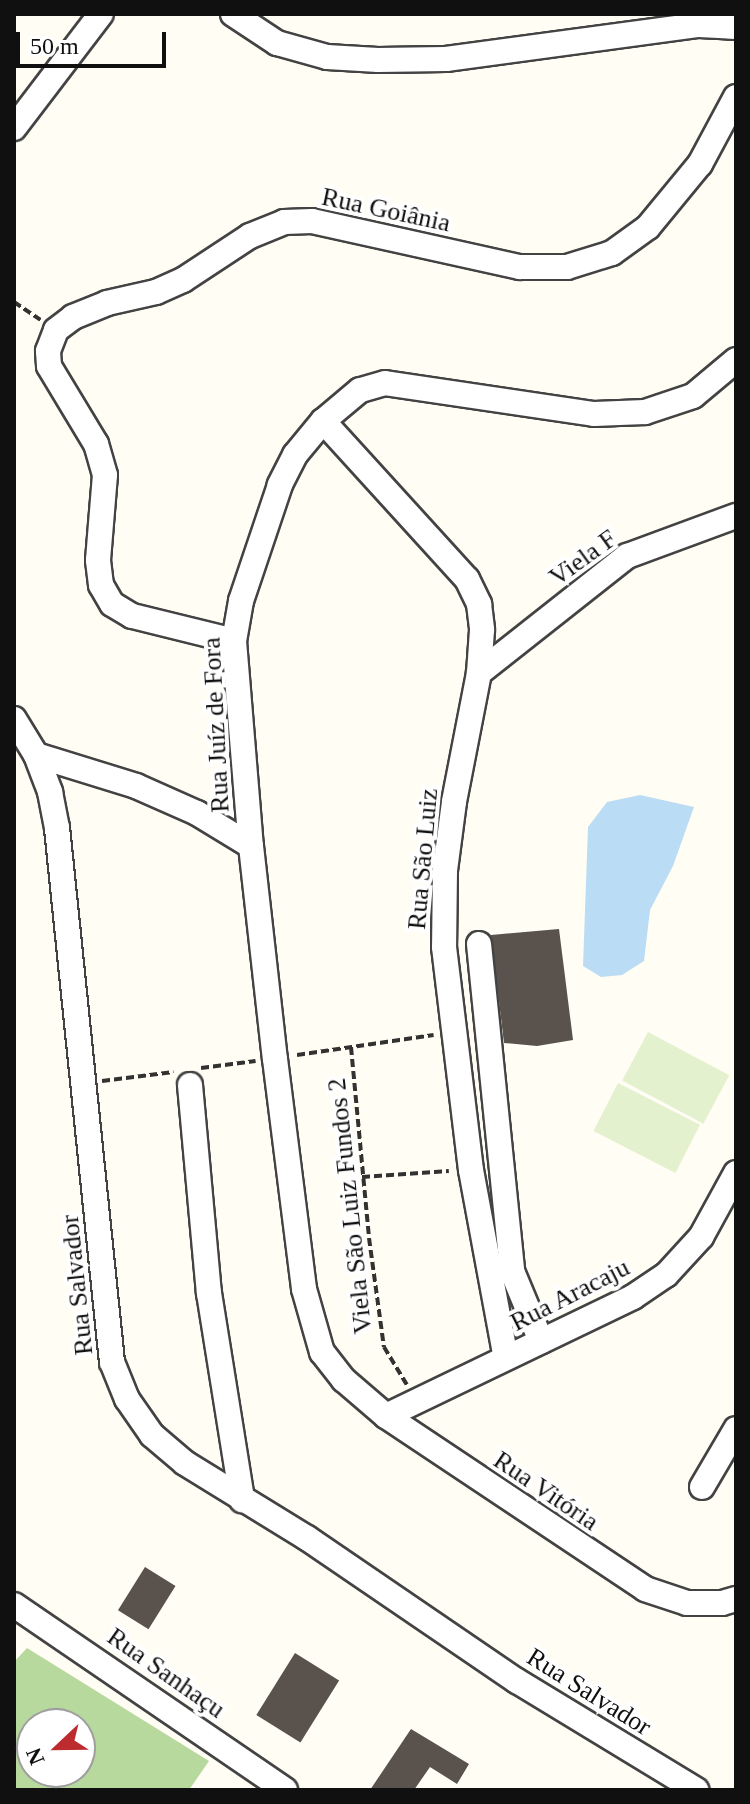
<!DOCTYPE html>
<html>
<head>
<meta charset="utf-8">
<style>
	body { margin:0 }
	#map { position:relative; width:750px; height:1804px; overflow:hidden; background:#fffdf4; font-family:"Times New Roman",serif }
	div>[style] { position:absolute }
	.forest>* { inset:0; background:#b7d99e }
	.pitch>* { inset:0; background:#e4f1cf; transform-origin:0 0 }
	.water>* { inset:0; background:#baddf5 }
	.building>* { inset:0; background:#59524d; transform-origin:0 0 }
	.path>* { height:4px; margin-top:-2px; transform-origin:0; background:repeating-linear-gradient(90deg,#323232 0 8px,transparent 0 12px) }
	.roads { filter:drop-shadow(2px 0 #434343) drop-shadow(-2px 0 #434343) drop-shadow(0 2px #434343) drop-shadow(0 -2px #434343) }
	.minor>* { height:24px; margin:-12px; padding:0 12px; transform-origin:12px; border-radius:12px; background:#fff }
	span { translate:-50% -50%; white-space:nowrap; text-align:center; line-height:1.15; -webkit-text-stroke:8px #fff; paint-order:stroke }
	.street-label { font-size:26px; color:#101010 }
	.frame { position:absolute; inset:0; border:16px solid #101010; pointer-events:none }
	.north { position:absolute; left:16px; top:1708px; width:80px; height:80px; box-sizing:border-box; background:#fff; border:2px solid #9f9f9f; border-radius:50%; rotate:248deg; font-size:22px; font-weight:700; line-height:32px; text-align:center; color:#101010 }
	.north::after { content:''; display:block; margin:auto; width:28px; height:36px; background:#be2b2f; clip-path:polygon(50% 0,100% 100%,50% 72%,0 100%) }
	.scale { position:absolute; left:16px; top:32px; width:150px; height:36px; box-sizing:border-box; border:4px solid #101010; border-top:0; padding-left:10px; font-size:24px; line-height:28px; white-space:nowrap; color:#101010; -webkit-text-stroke:6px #fff; paint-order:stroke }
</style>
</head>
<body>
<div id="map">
	<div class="forest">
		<i style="clip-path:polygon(evenodd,27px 1648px,209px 1761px,189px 1790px,14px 1790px,14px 1662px,27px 1648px,32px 1724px,80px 1724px,80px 1772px,32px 1772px,32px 1724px)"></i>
	</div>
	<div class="pitch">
		<i style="left:648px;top:1032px;width:92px;height:55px;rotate:28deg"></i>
		<i style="left:618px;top:1083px;width:92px;height:54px;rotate:27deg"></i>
	</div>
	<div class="water">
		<i style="clip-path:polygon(640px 795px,694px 807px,673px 866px,650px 910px,644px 961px,622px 975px,601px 977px,583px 966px,588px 827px,607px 802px)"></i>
	</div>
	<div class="building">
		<i style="clip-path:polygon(559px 929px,573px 1040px,537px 1046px,504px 1043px,491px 935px)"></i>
		<i style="left:145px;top:1567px;width:36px;height:51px;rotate:32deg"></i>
		<i style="left:295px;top:1653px;width:52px;height:73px;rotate:32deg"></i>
		<i style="clip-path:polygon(411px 1729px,469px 1764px,457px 1784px,430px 1767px,414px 1790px,370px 1790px)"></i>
	</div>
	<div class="path">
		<i style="left:14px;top:302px;width:32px;rotate:34deg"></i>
		<i style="left:351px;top:1047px;width:192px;rotate:84.6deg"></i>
		<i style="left:369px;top:1238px;width:110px;rotate:82.2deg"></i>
		<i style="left:384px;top:1347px;width:44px;rotate:58.8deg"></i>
		<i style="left:297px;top:1055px;width:138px;rotate:-8.3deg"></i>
		<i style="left:201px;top:1068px;width:55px;rotate:-7.3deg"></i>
		<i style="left:102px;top:1081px;width:72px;rotate:-7.2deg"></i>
		<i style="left:362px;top:1177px;width:87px;rotate:-3.9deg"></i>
	</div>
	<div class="roads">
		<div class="minor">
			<i style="left:233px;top:14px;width:53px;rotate:33.4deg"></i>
			<i style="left:277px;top:43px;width:52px;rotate:15.6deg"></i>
			<i style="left:327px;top:57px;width:51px;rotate:3.4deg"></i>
			<i style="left:378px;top:60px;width:68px;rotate:-0.8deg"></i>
			<i style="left:446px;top:59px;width:255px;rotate:-7.7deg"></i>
			<i style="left:699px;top:25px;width:37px;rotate:3deg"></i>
			<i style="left:14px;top:128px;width:143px;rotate:-52.7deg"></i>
			<i style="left:736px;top:360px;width:56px;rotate:140.1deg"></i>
			<i style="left:693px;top:396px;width:51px;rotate:161.6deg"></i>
			<i style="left:645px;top:412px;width:51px;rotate:177.8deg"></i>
			<i style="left:594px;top:414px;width:211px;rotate:-171.6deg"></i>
			<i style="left:385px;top:383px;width:26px;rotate:164deg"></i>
			<i style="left:360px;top:390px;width:48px;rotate:140deg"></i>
			<i style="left:323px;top:421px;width:44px;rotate:129.5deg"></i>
			<i style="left:295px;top:455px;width:34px;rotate:117deg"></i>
			<i style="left:280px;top:485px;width:122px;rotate:108.6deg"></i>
			<i style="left:241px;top:601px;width:41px;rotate:99.9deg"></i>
			<i style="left:234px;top:641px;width:206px;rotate:85.3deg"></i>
			<i style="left:251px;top:846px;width:214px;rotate:83.6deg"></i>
			<i style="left:275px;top:1059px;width:232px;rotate:82.8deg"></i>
			<i style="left:304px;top:1289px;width:66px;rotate:74.1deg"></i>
			<i style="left:322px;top:1352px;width:36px;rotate:52deg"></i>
			<i style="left:344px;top:1380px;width:55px;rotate:40.6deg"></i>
			<i style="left:386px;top:1416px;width:311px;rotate:33.7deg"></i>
			<i style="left:645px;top:1589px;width:44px;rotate:18.4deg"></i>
			<i style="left:687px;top:1603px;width:35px"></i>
			<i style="left:722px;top:1603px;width:15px;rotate:-16deg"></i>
			<i style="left:323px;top:421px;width:214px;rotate:47.7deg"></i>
			<i style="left:467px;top:579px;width:28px;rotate:64deg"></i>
			<i style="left:479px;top:604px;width:26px;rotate:83deg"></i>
			<i style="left:482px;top:630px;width:43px;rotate:94deg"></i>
			<i style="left:479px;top:673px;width:131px;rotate:101deg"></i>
			<i style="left:454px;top:802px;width:69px;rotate:97.5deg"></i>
			<i style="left:445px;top:870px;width:77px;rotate:90.7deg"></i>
			<i style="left:444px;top:947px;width:225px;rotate:83.1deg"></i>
			<i style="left:471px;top:1170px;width:191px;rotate:79.5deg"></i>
			<i style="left:234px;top:641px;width:105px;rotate:-166.2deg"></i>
			<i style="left:132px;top:616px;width:23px;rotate:-149deg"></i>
			<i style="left:112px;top:604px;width:22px;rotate:-120deg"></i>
			<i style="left:101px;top:585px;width:25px;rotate:-97deg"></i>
			<i style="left:98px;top:560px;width:85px;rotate:-85.3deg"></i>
			<i style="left:105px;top:475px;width:32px;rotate:-106deg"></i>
			<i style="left:96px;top:444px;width:91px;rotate:-121.1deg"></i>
			<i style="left:49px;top:366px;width:15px;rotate:-94deg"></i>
			<i style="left:48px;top:351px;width:22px;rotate:-69deg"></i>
			<i style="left:56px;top:330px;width:21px;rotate:-37deg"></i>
			<i style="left:73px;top:317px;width:37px;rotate:-22deg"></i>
			<i style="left:107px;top:303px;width:50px;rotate:-12.7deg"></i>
			<i style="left:156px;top:292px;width:30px;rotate:-24deg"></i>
			<i style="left:183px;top:280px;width:80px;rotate:-33.3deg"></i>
			<i style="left:250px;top:236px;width:37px;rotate:-22deg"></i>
			<i style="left:284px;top:222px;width:28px;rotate:-2deg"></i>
			<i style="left:312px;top:221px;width:213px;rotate:12.5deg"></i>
			<i style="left:520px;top:267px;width:47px"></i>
			<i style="left:567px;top:267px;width:47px;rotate:-17.3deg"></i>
			<i style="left:612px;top:253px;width:44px;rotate:-35.8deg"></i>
			<i style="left:648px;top:227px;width:82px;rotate:-50.5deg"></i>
			<i style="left:700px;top:164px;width:76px;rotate:-61.8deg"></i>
			<i style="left:479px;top:673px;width:189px;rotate:-38.3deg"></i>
			<i style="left:627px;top:556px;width:116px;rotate:-20.2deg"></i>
			<i style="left:14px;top:719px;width:42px;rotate:58.6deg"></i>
			<i style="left:36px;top:755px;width:40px;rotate:69deg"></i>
			<i style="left:50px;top:792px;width:37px;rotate:79deg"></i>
			<i style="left:57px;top:828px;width:537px;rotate:84.12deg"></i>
			<i style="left:112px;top:1362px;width:40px;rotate:68deg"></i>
			<i style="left:127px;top:1399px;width:44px;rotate:55.2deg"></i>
			<i style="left:152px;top:1435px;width:43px;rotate:40.3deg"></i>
			<i style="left:185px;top:1463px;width:143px;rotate:31.6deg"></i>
			<i style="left:307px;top:1538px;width:254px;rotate:34.3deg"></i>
			<i style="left:517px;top:1681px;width:210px;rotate:31.3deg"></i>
			<i style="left:36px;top:755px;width:105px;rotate:17.2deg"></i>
			<i style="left:136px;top:786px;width:67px;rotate:23.9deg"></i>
			<i style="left:197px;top:813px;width:63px;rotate:31.4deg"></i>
			<i style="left:479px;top:944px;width:329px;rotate:84.2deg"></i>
			<i style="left:512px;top:1271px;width:76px;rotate:67.5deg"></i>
			<i style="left:190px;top:1085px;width:209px;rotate:84.8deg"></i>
			<i style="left:209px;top:1293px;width:210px;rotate:80.9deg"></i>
			<i style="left:386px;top:1416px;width:274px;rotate:-25.7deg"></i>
			<i style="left:633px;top:1297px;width:40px;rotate:-34deg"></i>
			<i style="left:666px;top:1275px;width:52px;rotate:-47.4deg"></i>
			<i style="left:701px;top:1237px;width:73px;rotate:-61.3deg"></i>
			<i style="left:702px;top:1487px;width:67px;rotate:-59.6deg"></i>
			<i style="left:14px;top:1605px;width:328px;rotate:34.3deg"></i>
		</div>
	</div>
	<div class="street-label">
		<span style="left:386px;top:210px;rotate:12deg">Rua Goiânia</span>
		<span style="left:583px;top:558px;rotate:-36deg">Viela F</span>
		<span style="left:216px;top:725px;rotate:-93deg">Rua Juíz de Fora</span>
		<span style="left:423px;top:859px;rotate:-85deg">Rua São Luiz</span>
		<span style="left:350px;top:1206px;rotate:-96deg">Viela São Luiz Fundos 2</span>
		<span style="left:77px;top:1285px;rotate:-96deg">Rua Salvador</span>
		<span style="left:570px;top:1295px;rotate:-27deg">Rua Aracaju</span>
		<span style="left:546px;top:1491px;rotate:34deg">Rua Vitória</span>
		<span style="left:166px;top:1673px;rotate:35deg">Rua Sanhaçu</span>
		<span style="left:589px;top:1692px;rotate:32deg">Rua Salvador</span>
	</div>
	<div class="frame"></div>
	<div class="north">N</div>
	<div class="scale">50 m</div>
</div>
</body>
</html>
